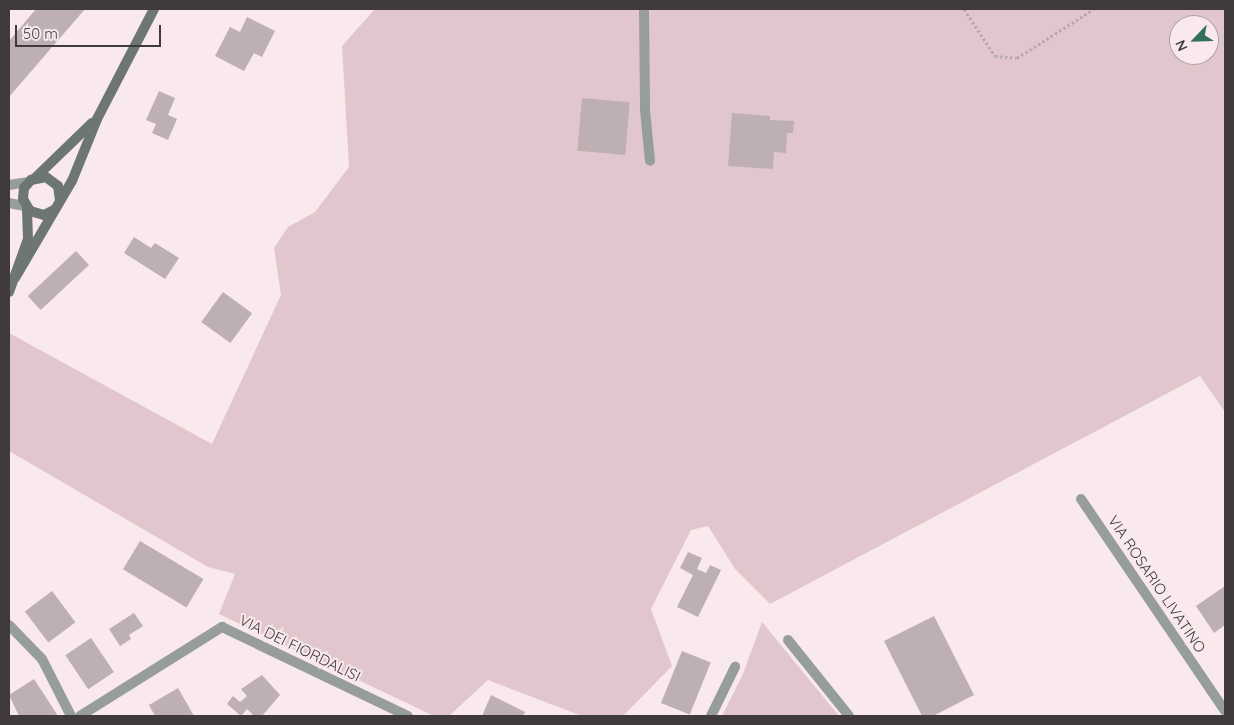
<!DOCTYPE html>
<html>
<head>
<meta charset="utf-8">
<style>
	body { margin:0 }
	#map { position:relative; width:1234px; height:725px; overflow:hidden; background:#f9e9ec; font-family:Quicksand,sans-serif }
	div>[style] { position:absolute }
	.green>* { inset:0; background:#e1c7cd }
	.building>* { inset:0; background:#beafb2; transform-origin:0 0 }
	.path>* { height:3px; margin-top:-1.5px; transform-origin:0; background:repeating-linear-gradient(90deg,#b5a9ab 0 2.5px,transparent 0 5px) }
	.lane>* { height:10px; margin:-5px; padding:0 5px; transform-origin:5px; border-radius:5px; background:#969d9a }
	.street>* { height:10px; margin:-5px; padding:0 5px; transform-origin:5px; border-radius:5px; background:#969d9a }
	.secondary>* { height:10px; margin:-5px; padding:0 5px; transform-origin:5px; border-radius:5px; background:#6d7673 }
	span { translate:-50% -50%; white-space:nowrap; text-align:center; line-height:1.15; -webkit-text-stroke:4px #f9e9ec; paint-order:stroke }
	.street-label { font-size:15px; color:#403a3b }
	.frame { position:absolute; inset:0; border:10px solid #403a3b; pointer-events:none }
	.north { position:absolute; left:1169px; top:15px; width:50px; height:50px; box-sizing:border-box; background:#f9e9ec; border:1px solid #afa3a5; border-radius:50%; rotate:246deg; font-size:14px; font-weight:700; line-height:20px; text-align:center; color:#403a3b }
	.north::after { content:''; display:block; margin:auto; width:18px; height:22px; background:#32705d; clip-path:polygon(50% 0,100% 100%,50% 72%,0 100%) }
	.scale { position:absolute; left:15px; top:25px; width:146px; height:22px; box-sizing:border-box; border:2px solid #403a3b; border-top:0; padding-left:6px; font-size:15px; line-height:18px; white-space:nowrap; color:#403a3b; -webkit-text-stroke:4px #f9e9ec; paint-order:stroke }
</style>
</head>
<body>
<div id="map">
	<div class="green">
		<i style="clip-path:polygon(evenodd,375px 9px,1225px 9px,1225px 412px,1200px 376px,770px 604px,735px 569px,708px 526px,691px 530px,651px 609px,672px 666px,623px 716px,582px 716px,488px 680px,449px 716px,434px 716px,219px 614px,235px 574px,208px 567px,9px 451px,9px 333px,212px 444px,281px 295px,274px 248px,288px 227px,315px 212px,349px 167px,342px 46px,375px 9px,1179px 25px,1209px 25px,1209px 55px,1179px 55px,1179px 25px)"></i>
		<i style="clip-path:polygon(762px 622px,839px 716px,722px 716px,743px 674px)"></i>
	</div>
	<div class="building">
		<i style="clip-path:polygon(36px 9px,85px 9px,9px 97px,9px 41px)"></i>
		<i style="clip-path:polygon(247px 17px,275px 31px,262px 57px,254px 53px,244px 71px,215px 56px,230px 27px,240px 32px)"></i>
		<i style="clip-path:polygon(159px 91px,175px 98px,168px 115px,177px 119px,168px 140px,152px 133px,156px 124px,146px 120px)"></i>
		<i style="left:582px;top:98px;width:48px;height:53px;rotate:5deg"></i>
		<i style="clip-path:polygon(732px 113px,770px 116px,770px 120px,794px 121px,793px 133px,787px 133px,786px 153px,774px 152px,773px 169px,728px 166px)"></i>
		<i style="clip-path:polygon(134px 237px,151px 248px,155px 243px,179px 258px,165px 279px,124px 253px)"></i>
		<i style="left:76px;top:251px;width:19px;height:66px;rotate:47deg"></i>
		<i style="left:223px;top:292px;width:36px;height:37px;rotate:36deg"></i>
		<i style="left:140px;top:541px;width:74px;height:33px;rotate:31deg"></i>
		<i style="clip-path:polygon(688px 552px,702px 558px,697px 569px,706px 573px,710px 565px,721px 570px,698px 617px,677px 607px,693px 575px,680px 568px)"></i>
		<i style="clip-path:polygon(1225px 586px,1225px 625px,1214px 633px,1196px 606px)"></i>
		<i style="left:52px;top:591px;width:39px;height:34px;rotate:53deg"></i>
		<i style="clip-path:polygon(134px 613px,143px 626px,129px 635px,131px 639px,120px 646px,109px 629px)"></i>
		<i style="clip-path:polygon(934px 616px,974px 695px,933px 716px,922px 716px,884px 641px)"></i>
		<i style="left:91px;top:638px;width:41px;height:31px;rotate:56deg"></i>
		<i style="left:682px;top:651px;width:31px;height:56px;rotate:22deg"></i>
		<i style="clip-path:polygon(262px 675px,280px 695px,262px 716px,254px 716px,247px 709px,241px 716px,227px 704px,233px 696px,240px 702px,247px 696px,241px 689px)"></i>
		<i style="clip-path:polygon(34px 679px,58px 716px,19px 716px,9px 695px)"></i>
		<i style="clip-path:polygon(178px 688px,194px 716px,155px 716px,149px 705px)"></i>
		<i style="clip-path:polygon(491px 695px,525px 712px,523px 716px,482px 716px)"></i>
	</div>
	<div class="path">
		<i style="left:964px;top:9px;width:56px;rotate:56.6deg"></i>
		<i style="left:995px;top:56px;width:22px;rotate:5deg"></i>
		<i style="left:1017px;top:58px;width:91px;rotate:-32.5deg"></i>
	</div>
	<div class="lane">
		<i style="left:644px;top:9px;width:101px;rotate:89.4deg"></i>
		<i style="left:645px;top:110px;width:51px;rotate:84.4deg"></i>
	</div>
	<div class="street">
		<i style="left:9px;top:185px;width:20px;rotate:-9deg"></i>
		<i style="left:9px;top:203px;width:16px;rotate:11deg"></i>
		<i style="left:1081px;top:499px;width:256px;rotate:55.8deg"></i>
		<i style="left:9px;top:625px;width:47px;rotate:45.9deg"></i>
		<i style="left:42px;top:659px;width:64px;rotate:63deg"></i>
		<i style="left:788px;top:640px;width:97px;rotate:51.2deg"></i>
		<i style="left:80px;top:716px;width:168px;rotate:-32.1deg"></i>
		<i style="left:222px;top:627px;width:206px;rotate:25.6deg"></i>
		<i style="left:711px;top:716px;width:55px;rotate:-63.9deg"></i>
	</div>
	<div class="secondary">
		<i style="left:35px;top:178px;width:79px;rotate:-44deg"></i>
		<i style="left:54px;top:210px;width:11px;rotate:153deg"></i>
		<i style="left:44px;top:215px;width:15px;rotate:-164deg"></i>
		<i style="left:30px;top:211px;width:14px;rotate:-120deg"></i>
		<i style="left:23px;top:199px;width:11px;rotate:-85deg"></i>
		<i style="left:24px;top:188px;width:11px;rotate:-49deg"></i>
		<i style="left:31px;top:180px;width:15px;rotate:-11deg"></i>
		<i style="left:46px;top:177px;width:15px;rotate:37deg"></i>
		<i style="left:58px;top:186px;width:14px;rotate:82deg"></i>
		<i style="left:15px;top:278px;width:113px;rotate:-59.6deg"></i>
		<i style="left:72px;top:181px;width:67px;rotate:-68deg"></i>
		<i style="left:97px;top:119px;width:124px;rotate:-62.6deg"></i>
		<i style="left:9px;top:292px;width:56px;rotate:-70.3deg"></i>
		<i style="left:28px;top:239px;width:30px;rotate:-92deg"></i>
	</div>
	<div class="street-label">
		<span style="left:1157px;top:584px;rotate:56deg">VIA ROSARIO LIVATINO</span>
		<span style="left:300px;top:648px;rotate:26deg">VIA DEI FIORDALISI</span>
	</div>
	<div class="frame"></div>
	<div class="north">N</div>
	<div class="scale">50 m</div>
</div>
</body>
</html>
